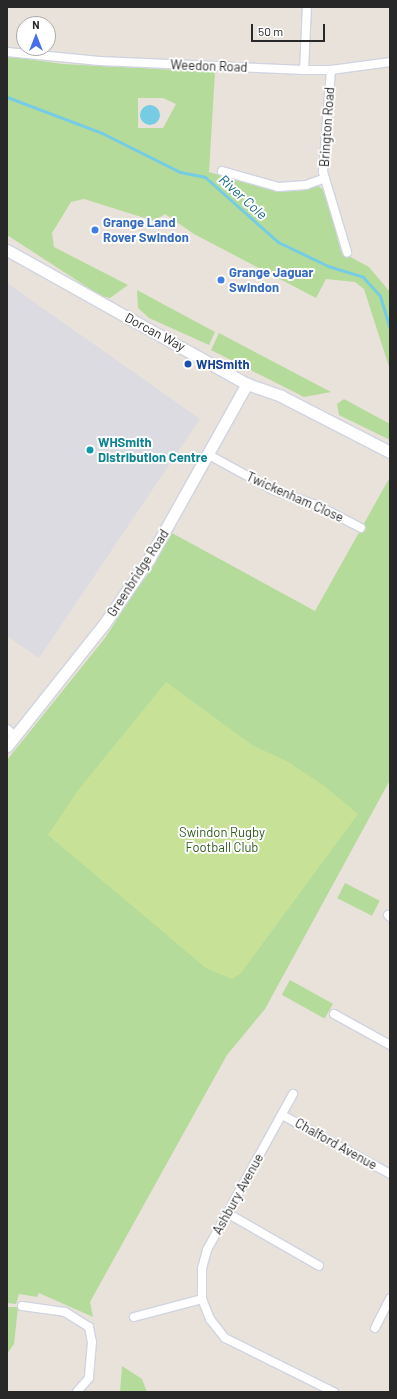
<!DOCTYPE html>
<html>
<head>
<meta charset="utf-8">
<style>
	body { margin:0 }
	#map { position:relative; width:397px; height:1399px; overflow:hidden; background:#e9e2da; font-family:Barlow,sans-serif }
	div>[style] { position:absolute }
	.industrial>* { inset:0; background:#dcdbe2 }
	.green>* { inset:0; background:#b5db9b; transform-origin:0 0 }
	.pitch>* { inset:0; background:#c7e297 }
	.water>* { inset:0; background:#75cce3 }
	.round { border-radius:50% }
	.stream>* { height:3px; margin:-1.5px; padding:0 1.5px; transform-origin:1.5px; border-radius:1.5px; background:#75cce3 }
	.roads { filter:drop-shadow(1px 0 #d0d4e0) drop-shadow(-1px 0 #d0d4e0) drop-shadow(0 1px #d0d4e0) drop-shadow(0 -1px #d0d4e0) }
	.street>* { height:8px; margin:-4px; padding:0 4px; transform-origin:4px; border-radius:4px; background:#fff }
	.secondary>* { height:11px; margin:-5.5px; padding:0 5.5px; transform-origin:5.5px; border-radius:5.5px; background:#fff }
	.dots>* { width:11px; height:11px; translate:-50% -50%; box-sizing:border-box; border:2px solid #fff; border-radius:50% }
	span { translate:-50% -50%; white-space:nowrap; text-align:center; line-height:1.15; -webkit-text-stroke:4px #fff; paint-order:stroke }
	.street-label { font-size:13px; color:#282828 }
	.shop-label { font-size:13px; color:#366cbe; font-weight:700 }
	.left { translate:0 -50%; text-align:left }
	.transit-label { font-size:13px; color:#164399; font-weight:700 }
	.culture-label { font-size:13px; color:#0d838f; font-weight:700 }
	.park-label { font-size:13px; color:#305d1f }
	.water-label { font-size:14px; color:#186b8b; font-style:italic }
	.frame { position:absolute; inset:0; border:8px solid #282828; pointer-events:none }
	.north { position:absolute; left:16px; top:16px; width:40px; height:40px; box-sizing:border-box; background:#fff; border:1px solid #a9a9a9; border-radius:50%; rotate:0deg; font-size:11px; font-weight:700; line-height:16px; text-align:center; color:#282828 }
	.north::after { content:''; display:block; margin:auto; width:14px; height:18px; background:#476fe9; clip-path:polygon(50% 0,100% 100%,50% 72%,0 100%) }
	.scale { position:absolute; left:251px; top:24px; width:74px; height:18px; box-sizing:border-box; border:2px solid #282828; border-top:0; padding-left:5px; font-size:12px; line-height:14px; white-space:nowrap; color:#282828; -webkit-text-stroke:3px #fff; paint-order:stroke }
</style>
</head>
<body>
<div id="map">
	<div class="industrial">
		<i style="clip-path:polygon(7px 283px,200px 419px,39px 658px,7px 636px)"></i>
	</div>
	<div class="green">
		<i style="clip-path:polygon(evenodd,7px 56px,63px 64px,215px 72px,209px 172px,269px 189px,317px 185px,326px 192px,341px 252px,369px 267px,390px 292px,390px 370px,364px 289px,355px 282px,326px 279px,316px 298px,194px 234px,165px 214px,154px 221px,84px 199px,71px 202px,52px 233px,54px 247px,128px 285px,110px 298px,101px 296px,7px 235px,7px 56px,138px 98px,163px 98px,176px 104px,163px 128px,138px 128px,138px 98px)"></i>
		<i style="clip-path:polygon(137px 290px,215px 332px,209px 345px,149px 318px,138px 308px)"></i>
		<i style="clip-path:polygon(219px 333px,331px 392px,304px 397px,211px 350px)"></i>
		<i style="clip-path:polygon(344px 399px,390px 424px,390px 440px,339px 415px,337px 404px)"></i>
		<i style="clip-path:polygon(390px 477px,390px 780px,265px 1009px,227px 1055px,90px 1302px,93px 1317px,39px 1293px,37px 1297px,19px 1294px,16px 1304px,7px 1303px,7px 760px,105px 638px,172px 533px,315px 611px)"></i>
		<i style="left:345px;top:883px;width:39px;height:17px;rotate:27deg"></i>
		<i style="left:290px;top:980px;width:49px;height:17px;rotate:29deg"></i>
		<i style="clip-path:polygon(7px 1307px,18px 1307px,14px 1344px,7px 1354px)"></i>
		<i style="clip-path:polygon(122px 1366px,142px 1379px,147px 1392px,120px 1392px)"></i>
	</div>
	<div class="pitch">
		<i style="clip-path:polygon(166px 682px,252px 745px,288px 762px,323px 785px,358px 814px,241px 973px,232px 979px,206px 968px,48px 835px,79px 789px)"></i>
	</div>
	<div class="water">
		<i class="round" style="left:140px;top:105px;width:20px;height:20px"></i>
	</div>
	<div class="stream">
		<i style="left:7px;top:97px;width:102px;rotate:20.8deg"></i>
		<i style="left:102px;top:133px;width:87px;rotate:26.6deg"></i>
		<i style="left:180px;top:172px;width:25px;rotate:11deg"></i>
		<i style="left:205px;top:177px;width:98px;rotate:41.7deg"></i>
		<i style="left:278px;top:242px;width:55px;rotate:25.6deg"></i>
		<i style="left:328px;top:266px;width:37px;rotate:17deg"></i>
		<i style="left:363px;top:277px;width:25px;rotate:48deg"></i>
		<i style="left:380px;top:296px;width:34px;rotate:73deg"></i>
	</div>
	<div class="roads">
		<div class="street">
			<i style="left:7px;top:52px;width:93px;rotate:5.5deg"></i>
			<i style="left:100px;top:61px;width:204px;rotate:2.5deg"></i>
			<i style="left:304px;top:70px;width:27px"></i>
			<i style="left:331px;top:70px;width:60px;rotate:-7.7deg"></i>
			<i style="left:304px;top:70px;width:63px;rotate:-87.3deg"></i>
			<i style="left:331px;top:70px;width:102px;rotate:94.5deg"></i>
			<i style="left:323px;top:172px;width:84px;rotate:73.3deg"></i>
			<i style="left:222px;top:171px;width:58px;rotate:15.9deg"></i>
			<i style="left:278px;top:187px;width:28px;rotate:-4deg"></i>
			<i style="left:306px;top:185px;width:20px;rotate:-20deg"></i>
			<i style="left:209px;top:455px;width:73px;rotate:28.7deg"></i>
			<i style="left:273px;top:490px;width:49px;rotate:19.2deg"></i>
			<i style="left:319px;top:506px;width:47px;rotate:27.6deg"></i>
			<i style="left:7px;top:729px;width:11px;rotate:41deg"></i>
			<i style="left:388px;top:915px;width:3px;rotate:45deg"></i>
			<i style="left:334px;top:1014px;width:64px;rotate:29deg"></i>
			<i style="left:293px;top:1094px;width:178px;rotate:118.9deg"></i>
			<i style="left:207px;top:1250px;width:20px;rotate:105deg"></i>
			<i style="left:202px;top:1269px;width:30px;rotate:90deg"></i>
			<i style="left:202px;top:1299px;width:22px;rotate:68deg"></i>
			<i style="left:210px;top:1319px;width:24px;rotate:52deg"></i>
			<i style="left:225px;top:1338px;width:122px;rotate:26.4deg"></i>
			<i style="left:282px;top:1115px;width:123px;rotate:28.6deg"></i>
			<i style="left:227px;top:1213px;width:106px;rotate:29.9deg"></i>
			<i style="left:22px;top:1306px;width:43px;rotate:7.9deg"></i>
			<i style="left:65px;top:1312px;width:28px;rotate:32deg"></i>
			<i style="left:89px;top:1327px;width:15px;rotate:79deg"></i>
			<i style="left:92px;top:1342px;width:36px;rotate:95deg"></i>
			<i style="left:89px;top:1378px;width:18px;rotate:131deg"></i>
			<i style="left:134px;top:1317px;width:70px;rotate:-14.8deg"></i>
			<i style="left:375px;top:1328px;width:33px;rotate:-63deg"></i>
		</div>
		<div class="secondary">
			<i style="left:7px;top:250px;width:275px;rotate:29.2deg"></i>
			<i style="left:247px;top:384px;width:36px;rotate:19deg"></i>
			<i style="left:281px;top:396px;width:123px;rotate:27.2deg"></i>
			<i style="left:7px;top:746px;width:156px;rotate:-51.5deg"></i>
			<i style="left:104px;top:624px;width:79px;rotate:-55.3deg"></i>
			<i style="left:149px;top:559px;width:201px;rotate:-60.8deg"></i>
		</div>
	</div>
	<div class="dots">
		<i style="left:95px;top:230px;background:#3f7fe0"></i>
		<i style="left:221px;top:280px;background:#3f7fe0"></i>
		<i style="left:188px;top:364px;background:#1a4fb4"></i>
		<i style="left:90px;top:450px;background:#0f9aa8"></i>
	</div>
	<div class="street-label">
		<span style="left:209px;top:66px;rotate:2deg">Weedon Road</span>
		<span style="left:327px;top:127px;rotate:-86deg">Brington Road</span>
		<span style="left:155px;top:332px;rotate:28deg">Dorcan Way</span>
		<span style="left:295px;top:497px;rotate:24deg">Twickenham Close</span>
		<span style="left:138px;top:573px;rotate:-57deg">Greenbridge Road</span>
		<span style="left:336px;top:1144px;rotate:29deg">Chalford Avenue</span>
		<span style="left:238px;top:1194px;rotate:-61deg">Ashbury Avenue</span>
	</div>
	<div class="shop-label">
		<span class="left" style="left:103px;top:230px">Grange Land<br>Rover Swindon</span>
		<span class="left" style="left:229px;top:280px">Grange Jaguar<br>Swindon</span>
	</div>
	<div class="transit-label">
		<span class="left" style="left:196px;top:364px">WHSmith</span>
	</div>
	<div class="culture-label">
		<span class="left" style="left:98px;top:450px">WHSmith<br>Distribution Centre</span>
	</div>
	<div class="park-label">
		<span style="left:222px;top:840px">Swindon Rugby<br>Football Club</span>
	</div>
	<div class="water-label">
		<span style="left:243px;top:197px;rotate:42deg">River Cole</span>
	</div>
	<div class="frame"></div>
	<div class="north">N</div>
	<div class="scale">50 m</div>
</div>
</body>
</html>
